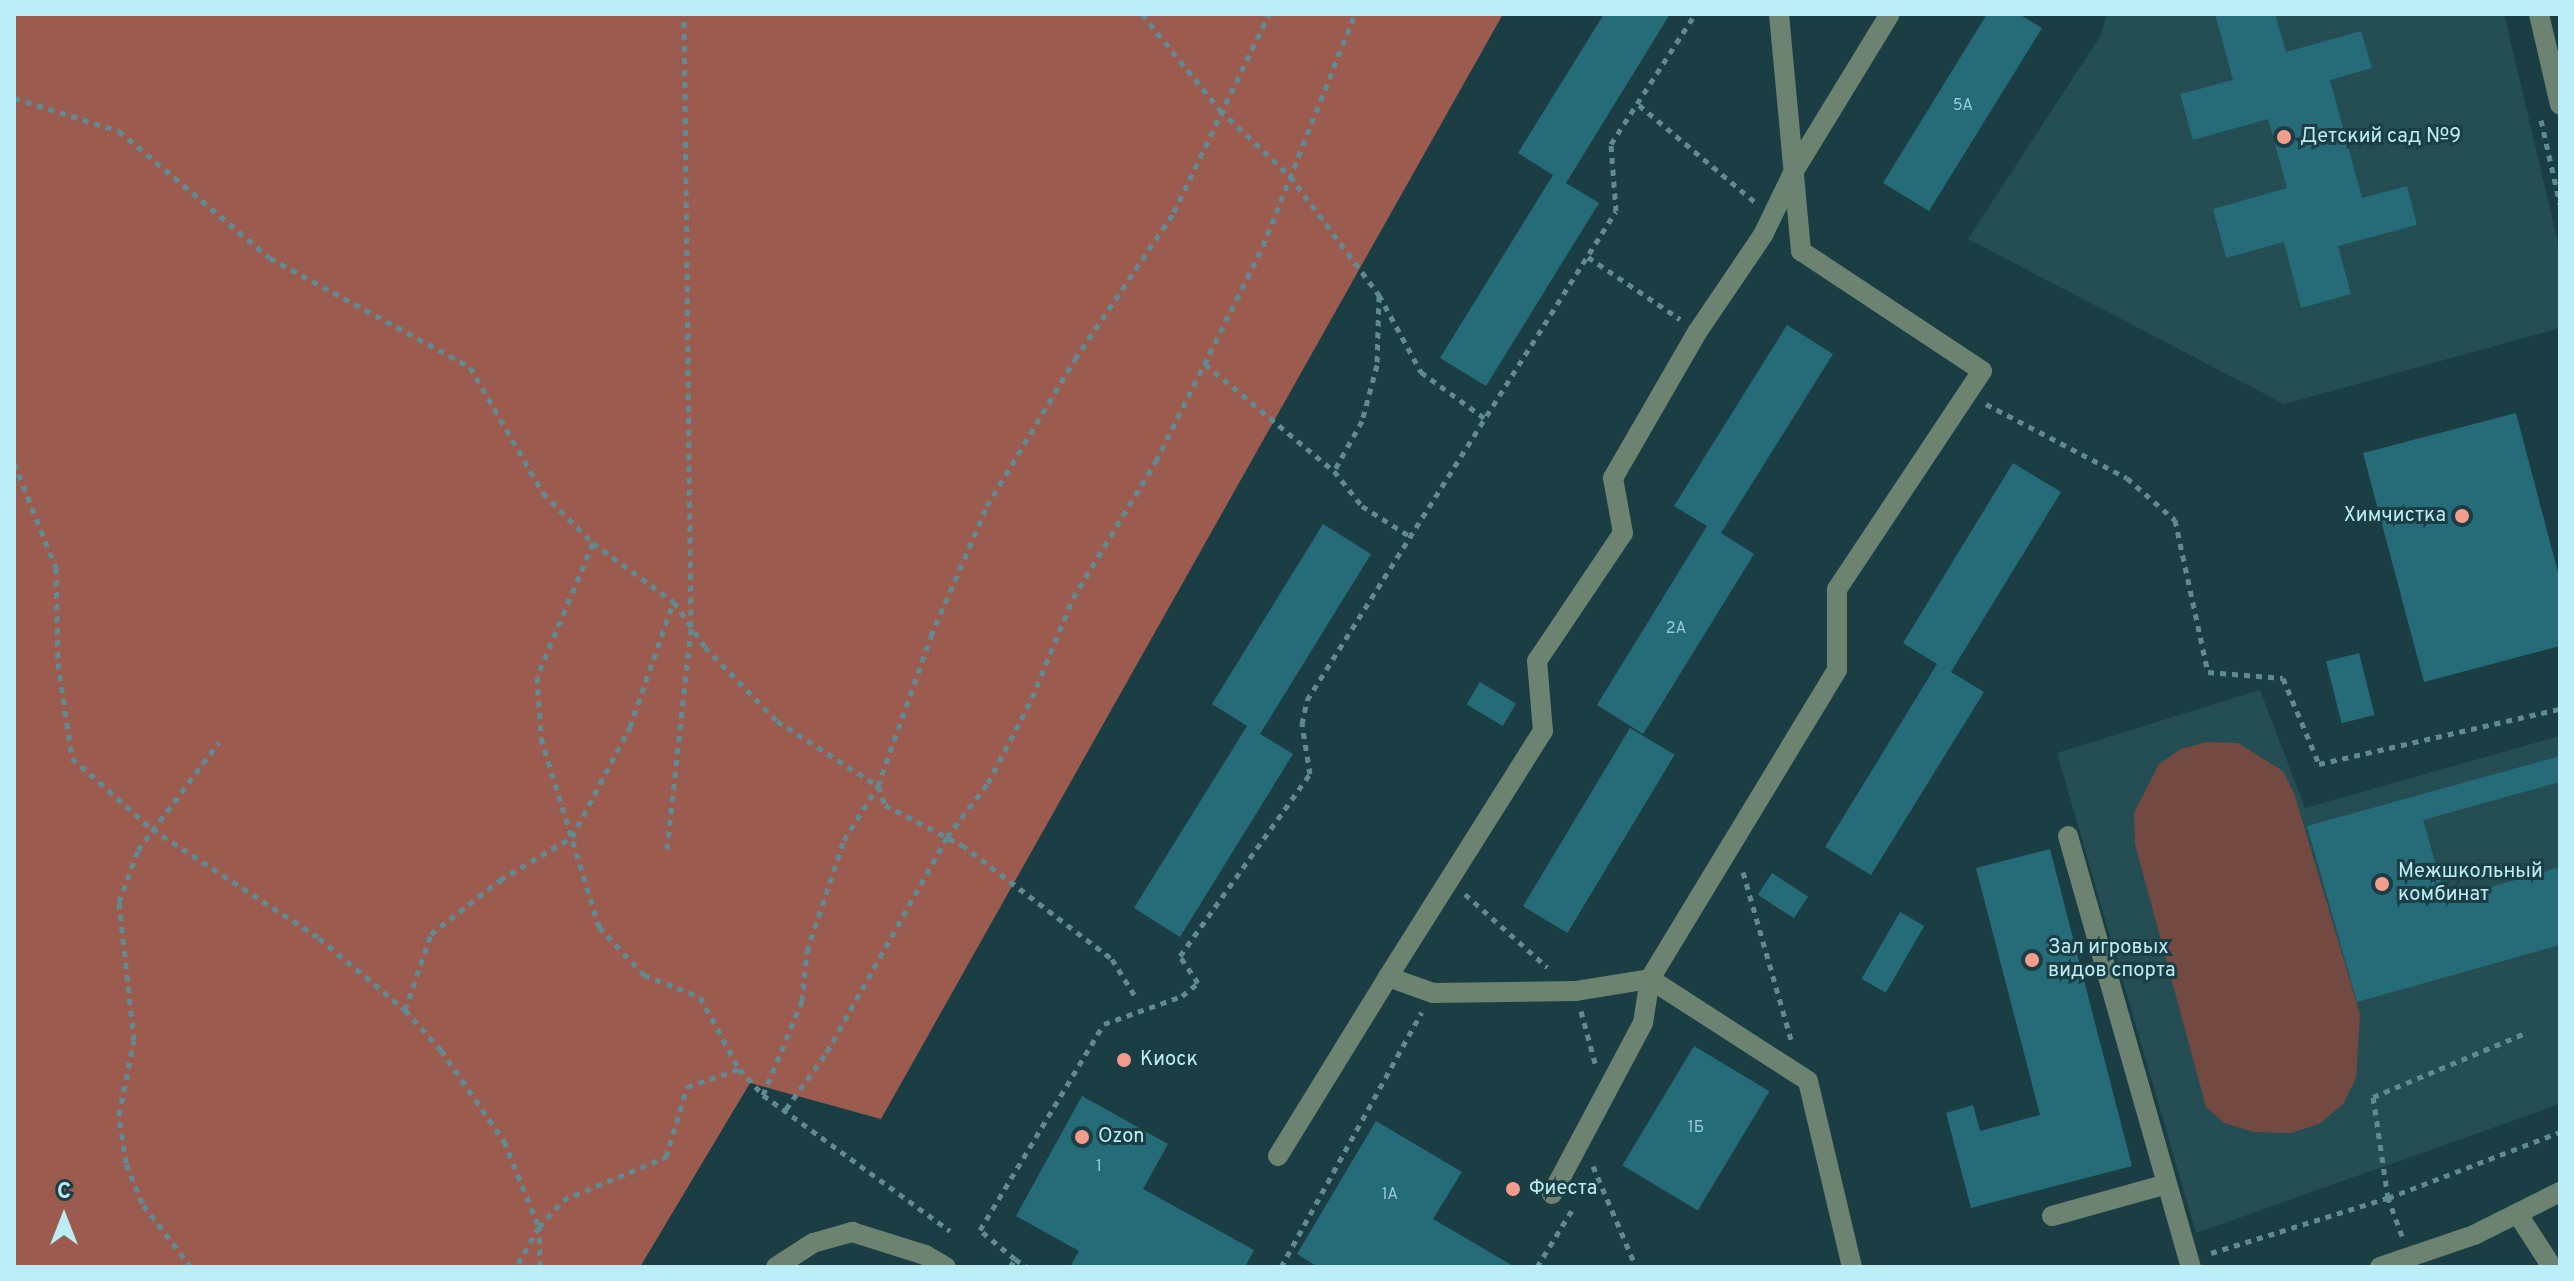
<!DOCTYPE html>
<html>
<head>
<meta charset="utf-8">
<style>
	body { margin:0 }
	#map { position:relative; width:2574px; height:1281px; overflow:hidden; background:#1b3e45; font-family:Overpass,sans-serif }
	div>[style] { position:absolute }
	.built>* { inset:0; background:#254d54 }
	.green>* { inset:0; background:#734a42 }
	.forest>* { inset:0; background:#9b5b4e }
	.building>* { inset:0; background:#266b78; transform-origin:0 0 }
	.path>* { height:5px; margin-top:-2.5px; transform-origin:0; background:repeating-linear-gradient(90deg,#618b93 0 6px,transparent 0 12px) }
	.minor>* { height:20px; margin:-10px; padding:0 10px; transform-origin:10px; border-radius:10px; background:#6b8370 }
	.dots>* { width:22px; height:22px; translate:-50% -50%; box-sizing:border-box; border:4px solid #1b3e45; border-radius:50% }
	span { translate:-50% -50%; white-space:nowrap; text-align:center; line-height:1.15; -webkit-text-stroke:6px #1b3e45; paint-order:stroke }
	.number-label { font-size:16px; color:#96ccd7 }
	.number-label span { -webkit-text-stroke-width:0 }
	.poi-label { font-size:20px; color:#bcedf7 }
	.left { translate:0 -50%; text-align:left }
	.right { translate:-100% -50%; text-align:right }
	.frame { position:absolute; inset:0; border:16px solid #bcedf7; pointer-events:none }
	.north { position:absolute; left:24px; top:1177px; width:80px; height:80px; -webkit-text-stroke:6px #1b3e45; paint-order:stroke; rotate:0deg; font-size:22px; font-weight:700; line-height:32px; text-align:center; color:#bcedf7 }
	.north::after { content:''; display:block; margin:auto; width:28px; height:36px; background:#bcedf7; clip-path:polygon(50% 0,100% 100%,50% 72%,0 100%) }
</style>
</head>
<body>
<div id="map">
	<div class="built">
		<i style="clip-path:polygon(2107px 14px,2504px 14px,2560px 251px,2560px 328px,2284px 404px,1968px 239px,2101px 35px)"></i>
		<i style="clip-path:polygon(2260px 690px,2305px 808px,2560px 736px,2560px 1104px,2196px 1233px,2057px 753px)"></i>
	</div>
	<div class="green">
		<i style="clip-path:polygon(2207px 742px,2238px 743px,2283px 771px,2294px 793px,2360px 1014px,2356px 1078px,2343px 1104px,2319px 1124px,2291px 1133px,2254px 1132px,2224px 1123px,2206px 1107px,2135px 844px,2134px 813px,2159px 764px,2181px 749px)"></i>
	</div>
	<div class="forest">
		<i style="clip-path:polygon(14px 14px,1503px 14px,881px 1119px,750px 1083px,640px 1267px,14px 1267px)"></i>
	</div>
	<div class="building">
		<i style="clip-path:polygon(1604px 14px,1670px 14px,1566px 183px,1599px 203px,1486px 386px,1440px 358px,1553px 175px,1518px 153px)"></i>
		<i style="clip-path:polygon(1987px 14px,2019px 14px,2042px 28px,1929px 211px,1883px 183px)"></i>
		<i style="clip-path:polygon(2215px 14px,2275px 14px,2286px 52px,2361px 31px,2372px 68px,2330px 80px,2362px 198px,2407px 186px,2417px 225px,2338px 246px,2351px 294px,2301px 308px,2284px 242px,2226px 258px,2213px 209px,2287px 188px,2268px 119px,2193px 140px,2180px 94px,2233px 80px)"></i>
		<i style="clip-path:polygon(1787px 325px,1833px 354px,1721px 533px,1754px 554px,1643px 734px,1597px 705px,1707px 526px,1674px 506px)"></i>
		<i style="clip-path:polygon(2516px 413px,2560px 580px,2560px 646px,2424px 682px,2363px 453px)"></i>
		<i style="clip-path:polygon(2013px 463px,2061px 492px,1951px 672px,1984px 692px,1871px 875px,1825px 847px,1937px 664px,1903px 643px)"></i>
		<i style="clip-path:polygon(1323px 524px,1371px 554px,1260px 734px,1293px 754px,1180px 937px,1134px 908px,1247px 726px,1212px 704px)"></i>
		<i style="left:2359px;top:653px;width:64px;height:34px;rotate:76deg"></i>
		<i style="left:1480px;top:682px;width:42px;height:26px;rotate:31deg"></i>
		<i style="left:1630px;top:728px;width:52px;height:208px;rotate:31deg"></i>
		<i style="clip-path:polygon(2560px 756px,2560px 782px,2423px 820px,2446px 900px,2560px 867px,2560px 945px,2357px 1002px,2307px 826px)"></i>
		<i style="clip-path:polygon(2050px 849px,2132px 1166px,1971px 1208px,1946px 1113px,1973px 1105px,1980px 1131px,2040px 1115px,1976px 868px)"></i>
		<i style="left:1772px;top:873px;width:43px;height:26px;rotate:33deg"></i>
		<i style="left:1900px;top:912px;width:28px;height:77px;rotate:30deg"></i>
		<i style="left:1694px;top:1046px;width:88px;height:139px;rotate:31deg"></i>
		<i style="clip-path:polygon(1082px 1096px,1168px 1144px,1143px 1189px,1254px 1250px,1245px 1267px,1070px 1267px,1079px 1251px,1016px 1216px)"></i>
		<i style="clip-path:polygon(1376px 1121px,1462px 1172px,1433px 1219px,1515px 1267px,1318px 1267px,1297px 1254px)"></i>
	</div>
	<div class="path">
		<i style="left:1142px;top:14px;width:124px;rotate:50.9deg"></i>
		<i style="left:1220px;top:110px;width:96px;rotate:43.3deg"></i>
		<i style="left:1290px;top:176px;width:149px;rotate:53.2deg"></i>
		<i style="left:1379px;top:295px;width:88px;rotate:61.4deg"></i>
		<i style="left:1421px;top:372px;width:80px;rotate:35.9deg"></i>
		<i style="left:14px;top:98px;width:110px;rotate:17.4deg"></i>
		<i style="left:119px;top:131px;width:197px;rotate:40.1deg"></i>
		<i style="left:270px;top:258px;width:228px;rotate:28.6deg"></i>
		<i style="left:470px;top:367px;width:146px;rotate:59.9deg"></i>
		<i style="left:543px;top:493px;width:71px;rotate:45deg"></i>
		<i style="left:593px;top:543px;width:100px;rotate:36.1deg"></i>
		<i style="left:674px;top:602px;width:55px;rotate:55.4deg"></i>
		<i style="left:705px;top:647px;width:103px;rotate:45.8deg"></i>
		<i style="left:777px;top:721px;width:120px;rotate:32.8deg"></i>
		<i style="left:878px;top:786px;width:20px;rotate:70deg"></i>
		<i style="left:885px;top:805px;width:87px;rotate:27.5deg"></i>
		<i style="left:962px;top:845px;width:188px;rotate:37.2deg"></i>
		<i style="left:1112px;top:959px;width:44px;rotate:58.1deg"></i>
		<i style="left:1639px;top:105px;width:151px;rotate:39.9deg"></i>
		<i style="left:2541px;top:120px;width:86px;rotate:77.3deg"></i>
		<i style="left:1588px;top:257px;width:111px;rotate:34deg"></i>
		<i style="left:1379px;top:296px;width:69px;rotate:91.7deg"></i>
		<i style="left:1377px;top:365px;width:58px;rotate:105deg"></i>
		<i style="left:1362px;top:421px;width:57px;rotate:119.2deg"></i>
		<i style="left:1334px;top:471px;width:45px;rotate:51.3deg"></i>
		<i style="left:1362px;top:506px;width:58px;rotate:32.3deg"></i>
		<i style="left:1205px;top:364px;width:168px;rotate:39.7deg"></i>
		<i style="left:1986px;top:404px;width:159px;rotate:27.7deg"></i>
		<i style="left:2127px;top:478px;width:64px;rotate:41.2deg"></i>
		<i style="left:2175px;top:520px;width:156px;rotate:77.8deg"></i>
		<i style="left:2208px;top:672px;width:75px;rotate:4.6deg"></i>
		<i style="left:2283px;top:678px;width:93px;rotate:67.3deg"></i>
		<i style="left:2319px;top:764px;width:247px;rotate:-12.9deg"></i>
		<i style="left:14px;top:463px;width:113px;rotate:68.2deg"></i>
		<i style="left:56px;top:568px;width:95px;rotate:88.8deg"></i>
		<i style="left:58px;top:663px;width:96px;rotate:81.6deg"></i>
		<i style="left:72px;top:758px;width:107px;rotate:41.6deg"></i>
		<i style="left:152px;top:829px;width:199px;rotate:33.1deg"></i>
		<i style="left:319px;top:938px;width:112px;rotate:39.9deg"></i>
		<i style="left:405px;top:1010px;width:54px;rotate:48deg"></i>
		<i style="left:441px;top:1050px;width:111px;rotate:55.3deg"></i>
		<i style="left:504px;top:1141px;width:93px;rotate:67.9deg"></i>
		<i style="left:539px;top:1227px;width:46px;rotate:119.9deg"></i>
		<i style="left:593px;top:543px;width:145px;rotate:112.7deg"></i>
		<i style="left:537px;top:677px;width:61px;rotate:86.2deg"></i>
		<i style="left:541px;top:738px;width:198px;rotate:72.9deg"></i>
		<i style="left:599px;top:927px;width:66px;rotate:46.8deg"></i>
		<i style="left:644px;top:975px;width:60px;rotate:21.4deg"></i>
		<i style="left:700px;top:997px;width:82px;rotate:61.6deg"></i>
		<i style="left:739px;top:1069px;width:35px;rotate:47deg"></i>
		<i style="left:763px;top:1095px;width:231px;rotate:36deg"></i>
		<i style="left:667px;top:849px;width:223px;rotate:-83.8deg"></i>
		<i style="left:691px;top:627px;width:613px;rotate:-90.65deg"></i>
		<i style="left:1743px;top:872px;width:174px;rotate:74deg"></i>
		<i style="left:1465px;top:894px;width:110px;rotate:41.7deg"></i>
		<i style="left:405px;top:1010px;width:80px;rotate:-71.1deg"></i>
		<i style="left:431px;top:934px;width:88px;rotate:-38deg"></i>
		<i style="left:500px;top:880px;width:84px;rotate:-30.8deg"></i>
		<i style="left:572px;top:837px;width:124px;rotate:-62.2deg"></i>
		<i style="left:630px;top:727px;width:131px;rotate:-70.9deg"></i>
		<i style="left:1581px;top:1011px;width:54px;rotate:74.9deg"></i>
		<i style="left:763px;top:1095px;width:102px;rotate:-67.5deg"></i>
		<i style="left:802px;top:1001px;width:50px;rotate:-84.3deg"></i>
		<i style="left:807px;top:951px;width:117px;rotate:-71.6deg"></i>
		<i style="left:844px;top:840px;width:64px;rotate:-57.8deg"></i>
		<i style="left:878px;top:786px;width:159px;rotate:-70.5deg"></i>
		<i style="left:931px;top:636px;width:142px;rotate:-66.7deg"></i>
		<i style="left:987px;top:506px;width:171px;rotate:-59.1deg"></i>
		<i style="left:1075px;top:359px;width:177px;rotate:-56deg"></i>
		<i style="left:1174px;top:212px;width:220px;rotate:-64.4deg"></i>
		<i style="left:786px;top:1109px;width:70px;rotate:-54.3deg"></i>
		<i style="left:827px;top:1052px;width:246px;rotate:-60.8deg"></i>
		<i style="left:947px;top:837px;width:68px;rotate:-52.8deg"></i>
		<i style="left:988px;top:783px;width:96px;rotate:-62.6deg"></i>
		<i style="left:1032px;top:698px;width:108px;rotate:-67.7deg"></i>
		<i style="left:1073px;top:598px;width:160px;rotate:-58.8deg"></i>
		<i style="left:1156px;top:461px;width:240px;rotate:-63.5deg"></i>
		<i style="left:1263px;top:246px;width:250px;rotate:-68.4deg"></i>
		<i style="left:1593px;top:1166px;width:110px;rotate:66.9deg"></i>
		<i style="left:2402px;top:1236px;width:40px;rotate:-110.2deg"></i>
		<i style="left:2388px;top:1198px;width:102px;rotate:-98.4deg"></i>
		<i style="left:2373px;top:1097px;width:163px;rotate:-22.8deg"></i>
		<i style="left:2211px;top:1253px;width:185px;rotate:-17.3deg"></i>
		<i style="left:2388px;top:1198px;width:184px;rotate:-21deg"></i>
		<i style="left:1015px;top:1259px;width:14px;rotate:34deg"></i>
		<i style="left:191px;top:1267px;width:81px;rotate:-127.4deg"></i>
		<i style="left:142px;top:1203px;width:43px;rotate:-111.8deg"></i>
		<i style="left:126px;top:1163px;width:49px;rotate:-98.3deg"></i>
		<i style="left:119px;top:1115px;width:76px;rotate:-78.7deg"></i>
		<i style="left:134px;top:1040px;width:139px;rotate:-96.2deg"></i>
		<i style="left:119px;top:902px;width:55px;rotate:-69.9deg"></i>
		<i style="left:138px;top:850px;width:135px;rotate:-53.1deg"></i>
		<i style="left:540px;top:1267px;width:40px;rotate:-91.4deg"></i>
		<i style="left:539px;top:1227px;width:36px;rotate:-48deg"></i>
		<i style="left:563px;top:1200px;width:112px;rotate:-22.7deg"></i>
		<i style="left:666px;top:1157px;width:73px;rotate:-73.3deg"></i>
		<i style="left:687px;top:1087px;width:55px;rotate:-19.1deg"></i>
		<i style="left:1010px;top:1267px;width:9px;rotate:-58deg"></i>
		<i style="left:1015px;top:1259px;width:45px;rotate:-140.4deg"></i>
		<i style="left:980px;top:1230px;width:240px;rotate:-59deg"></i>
		<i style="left:1104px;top:1024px;width:83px;rotate:-19.7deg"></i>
		<i style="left:1182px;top:996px;width:21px;rotate:-39deg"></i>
		<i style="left:1198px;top:983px;width:32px;rotate:-124deg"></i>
		<i style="left:1180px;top:956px;width:224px;rotate:-54.5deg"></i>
		<i style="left:1310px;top:774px;width:51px;rotate:-99.1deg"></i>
		<i style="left:1302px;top:724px;width:25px;rotate:-78deg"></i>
		<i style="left:1307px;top:700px;width:578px;rotate:-57.71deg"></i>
		<i style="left:1616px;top:211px;width:67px;rotate:-94.3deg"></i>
		<i style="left:1611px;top:144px;width:155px;rotate:-57.1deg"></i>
		<i style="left:1281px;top:1267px;width:291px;rotate:-61.1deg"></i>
		<i style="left:1537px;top:1267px;width:67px;rotate:-58.4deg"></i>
	</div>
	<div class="minor">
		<i style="left:1779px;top:14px;width:238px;rotate:84.7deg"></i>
		<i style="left:1801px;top:251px;width:217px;rotate:33.5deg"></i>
		<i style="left:1982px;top:371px;width:262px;rotate:123.6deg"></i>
		<i style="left:1837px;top:589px;width:81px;rotate:90deg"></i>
		<i style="left:1837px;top:670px;width:361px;rotate:121.2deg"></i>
		<i style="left:1650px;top:979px;width:188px;rotate:32.8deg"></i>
		<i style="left:1808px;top:1081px;width:191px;rotate:76.7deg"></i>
		<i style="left:2539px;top:14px;width:93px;rotate:77deg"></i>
		<i style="left:2068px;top:836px;width:448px;rotate:74.1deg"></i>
		<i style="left:1278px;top:1156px;width:210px;rotate:-58.4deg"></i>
		<i style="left:1552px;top:1194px;width:194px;rotate:-62deg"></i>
		<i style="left:1643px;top:1023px;width:45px;rotate:-81deg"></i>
		<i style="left:1650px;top:979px;width:76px;rotate:170.9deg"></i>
		<i style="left:1575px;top:991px;width:142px;rotate:179.2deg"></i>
		<i style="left:1433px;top:993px;width:48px;rotate:-160.4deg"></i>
		<i style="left:1388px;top:977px;width:291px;rotate:-57.8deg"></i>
		<i style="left:1543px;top:731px;width:70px;rotate:-94.9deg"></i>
		<i style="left:1537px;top:661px;width:154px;rotate:-56.1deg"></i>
		<i style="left:1623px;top:533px;width:56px;rotate:-100.3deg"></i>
		<i style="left:1613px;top:478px;width:170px;rotate:-60deg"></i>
		<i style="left:1698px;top:331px;width:116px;rotate:-55.9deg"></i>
		<i style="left:1763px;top:235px;width:71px;rotate:-64.2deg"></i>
		<i style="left:1794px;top:171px;width:184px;rotate:-58.6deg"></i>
		<i style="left:2052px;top:1216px;width:119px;rotate:-15.5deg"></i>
		<i style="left:2519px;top:1216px;width:61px;rotate:57.1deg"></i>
		<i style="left:776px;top:1267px;width:44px;rotate:-33deg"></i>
		<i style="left:813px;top:1243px;width:41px;rotate:-15.8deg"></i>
		<i style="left:852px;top:1232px;width:77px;rotate:17.5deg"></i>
		<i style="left:925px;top:1255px;width:24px;rotate:30deg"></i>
		<i style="left:2380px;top:1267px;width:99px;rotate:-18.8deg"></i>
		<i style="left:2474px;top:1235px;width:96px;rotate:-26.6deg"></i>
	</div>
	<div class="dots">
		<i style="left:2284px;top:137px;background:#f49d8c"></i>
		<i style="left:2462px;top:516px;background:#f49d8c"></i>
		<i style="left:2382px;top:884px;background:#f49d8c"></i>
		<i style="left:2032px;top:960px;background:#f49d8c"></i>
		<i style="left:1124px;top:1060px;background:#f49d8c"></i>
		<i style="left:1082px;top:1137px;background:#f49d8c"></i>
		<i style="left:1513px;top:1189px;background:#f49d8c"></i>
	</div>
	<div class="number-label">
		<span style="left:1963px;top:106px">5А</span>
		<span style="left:1676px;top:629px">2А</span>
		<span style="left:1696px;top:1128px">1Б</span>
		<span style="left:1099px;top:1167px">1</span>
		<span style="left:1390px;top:1195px">1А</span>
	</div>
	<div class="poi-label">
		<span class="left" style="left:2300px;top:137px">Детский сад №9</span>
		<span class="right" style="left:2446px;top:516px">Химчистка</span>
		<span class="left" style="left:2398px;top:884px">Межшкольный<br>комбинат</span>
		<span class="left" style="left:2048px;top:960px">Зал игровых<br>видов спорта</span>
		<span class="left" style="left:1140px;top:1060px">Киоск</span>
		<span class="left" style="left:1098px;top:1137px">Ozon</span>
		<span class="left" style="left:1529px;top:1189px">Фиеста</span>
	</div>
	<div class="frame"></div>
	<div class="north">С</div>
</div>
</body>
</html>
